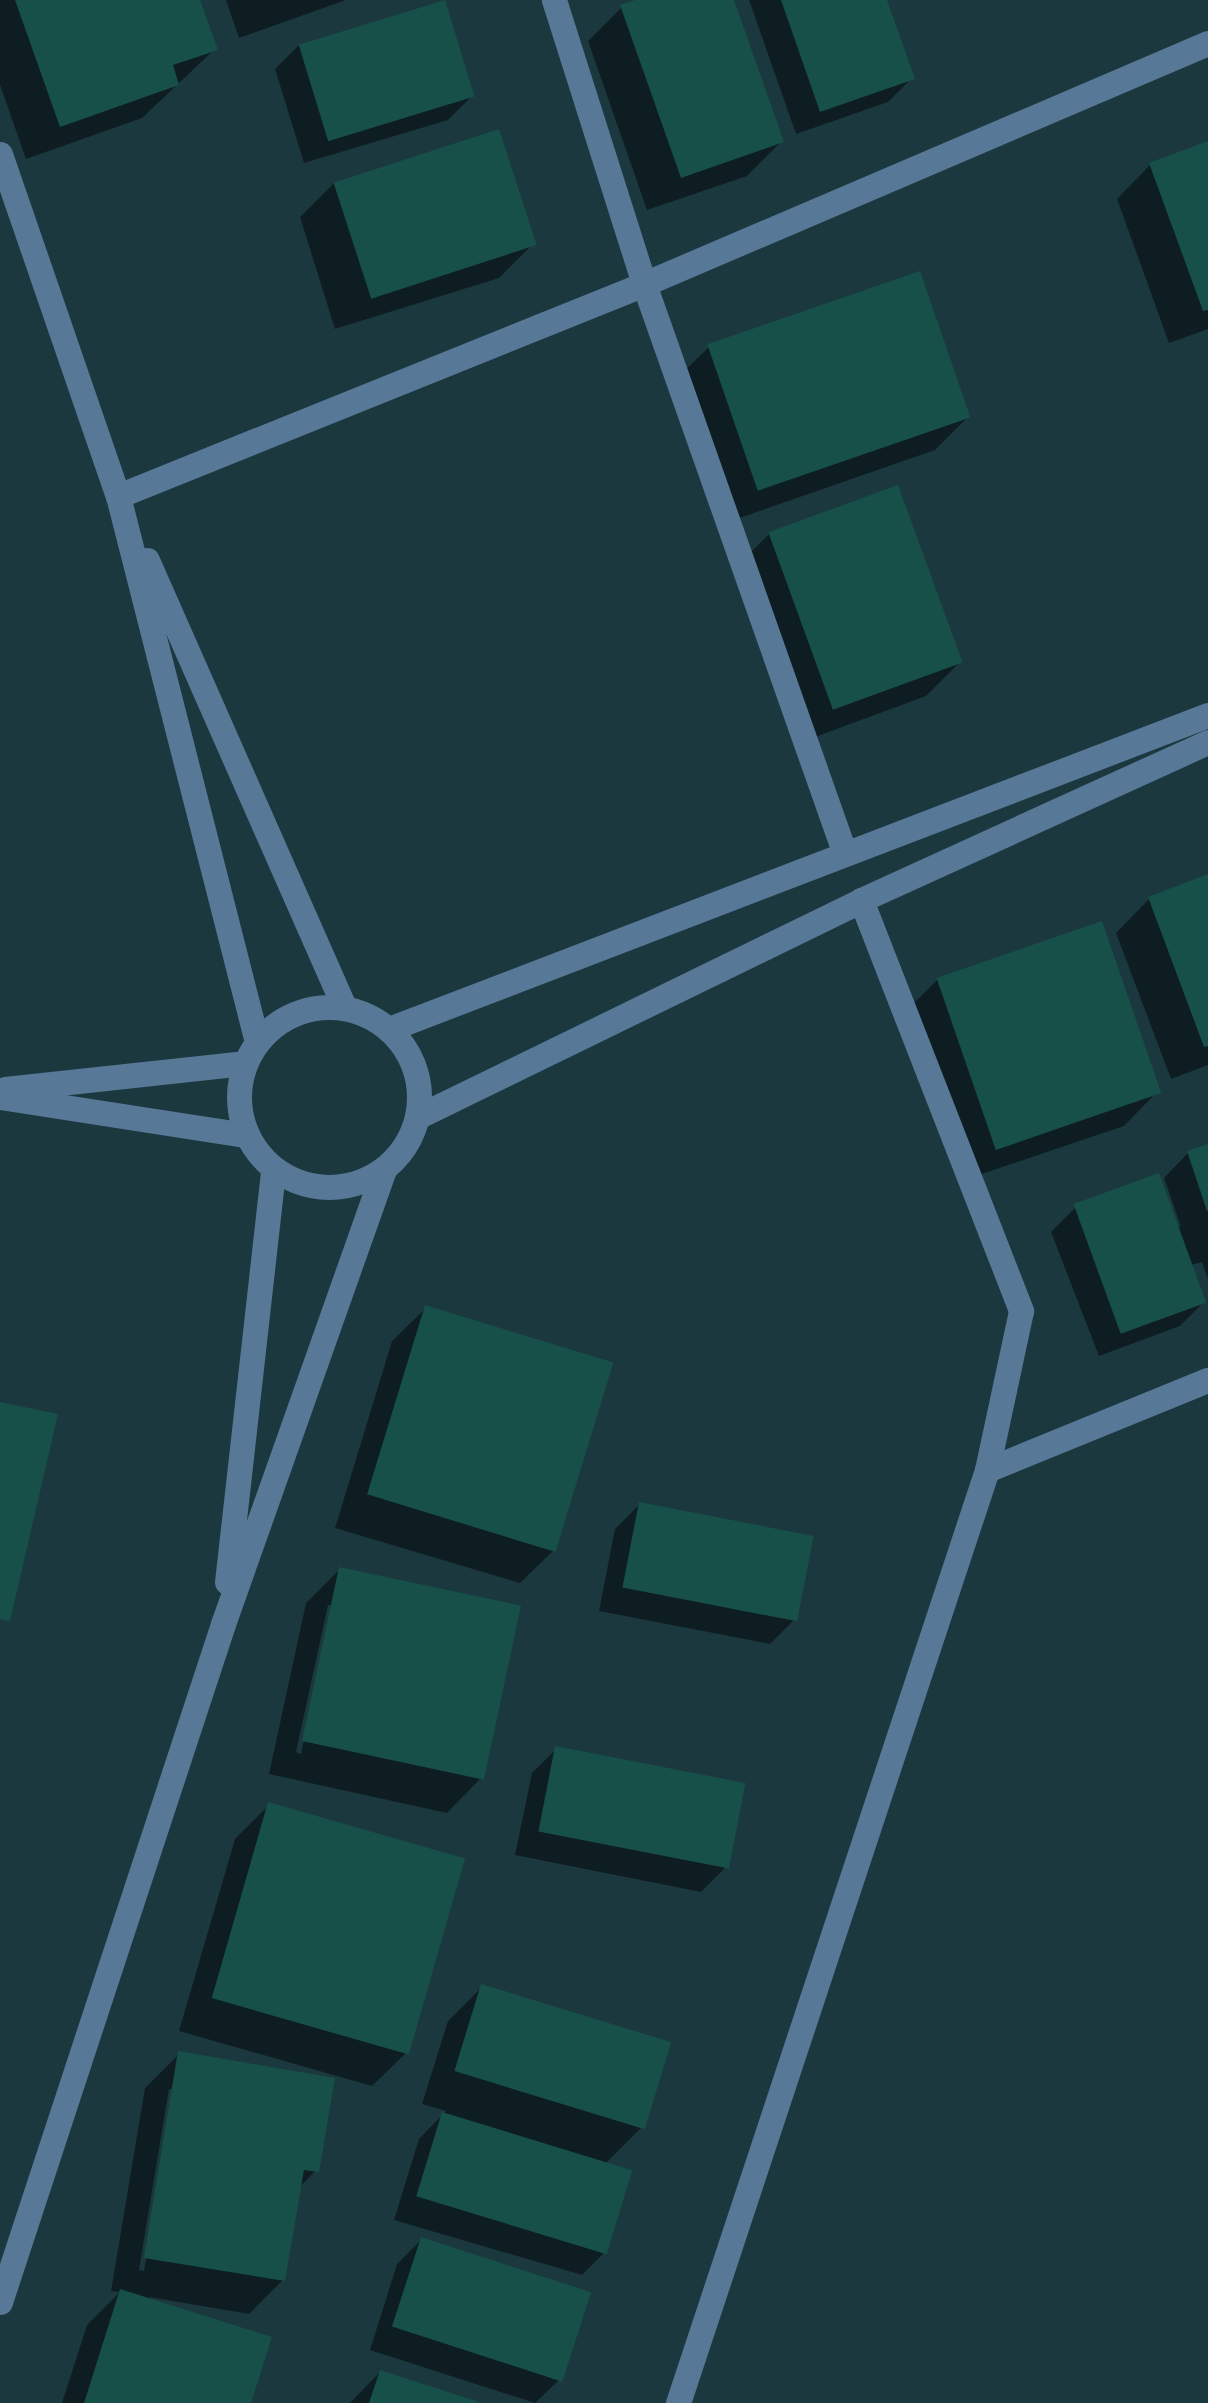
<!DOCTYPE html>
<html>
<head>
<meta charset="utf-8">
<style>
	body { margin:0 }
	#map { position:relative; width:1208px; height:2403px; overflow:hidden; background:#1b383f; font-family:"IBM Plex Serif",serif }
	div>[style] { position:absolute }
	.shadow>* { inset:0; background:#0007 }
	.building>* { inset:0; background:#175049; transform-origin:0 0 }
	.minor>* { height:25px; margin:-12.5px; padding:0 12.5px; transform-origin:12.5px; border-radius:12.5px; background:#587897 }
	.minor>.ring { margin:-12.5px; padding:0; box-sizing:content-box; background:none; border:25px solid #587897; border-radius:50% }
	span { translate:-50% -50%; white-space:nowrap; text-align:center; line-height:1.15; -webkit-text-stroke:10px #1b383f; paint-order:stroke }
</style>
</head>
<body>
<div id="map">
	<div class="shadow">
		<i style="clip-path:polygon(0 0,198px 0,215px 49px,142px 118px,26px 159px,0 85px)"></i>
		<i style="clip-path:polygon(226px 0,346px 0,239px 38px)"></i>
		<i style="clip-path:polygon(642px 0,731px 0,781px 142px,747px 176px,647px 210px,588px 41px,622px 7px)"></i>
		<i style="clip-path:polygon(749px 0,884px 0,912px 78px,888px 102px,796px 134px)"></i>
		<i style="clip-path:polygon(299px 45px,472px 96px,448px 120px,304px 163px,275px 69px)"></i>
		<i style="clip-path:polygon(1208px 143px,1208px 329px,1169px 343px,1117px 199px,1150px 165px)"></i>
		<i style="clip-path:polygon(334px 183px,533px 244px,499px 278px,335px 329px,300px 217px)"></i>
		<i style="clip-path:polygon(709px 347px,968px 417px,935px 450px,725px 523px,675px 380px)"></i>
		<i style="clip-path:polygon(769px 534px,960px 662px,926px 696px,799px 743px,736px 567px)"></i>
		<i style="clip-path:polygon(1208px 877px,1208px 1065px,1171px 1079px,1116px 933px,1149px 899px)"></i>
		<i style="clip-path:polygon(938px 979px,1157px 1092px,1124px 1126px,961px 1181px,904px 1013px)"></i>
		<i style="clip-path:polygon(1208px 1146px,1208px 1279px,1202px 1262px,1191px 1265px,1204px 1302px,1180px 1326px,1099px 1356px,1051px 1232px,1075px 1208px,1181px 1227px,1164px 1178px,1188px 1153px)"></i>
		<i style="clip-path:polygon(426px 1308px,554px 1550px,520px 1583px,335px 1528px,392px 1341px)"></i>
		<i style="clip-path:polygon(639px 1505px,794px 1620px,770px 1644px,599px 1611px,615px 1529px)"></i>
		<i style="clip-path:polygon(evenodd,340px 1569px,480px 1779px,447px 1813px,269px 1774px,306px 1603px,340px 1569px,328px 1605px,333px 1605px,301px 1754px,296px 1752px,328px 1605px)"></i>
		<i style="clip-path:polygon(556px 1749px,725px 1868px,701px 1892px,515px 1855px,532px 1773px)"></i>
		<i style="clip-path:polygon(269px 1805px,406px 2053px,372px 2086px,179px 2031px,235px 1839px)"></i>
		<i style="clip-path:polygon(482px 1987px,642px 2127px,605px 2164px,606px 2251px,582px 2275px,394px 2220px,419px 2139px,446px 2111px,422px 2104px,448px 2021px)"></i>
		<i style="clip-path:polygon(evenodd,179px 2054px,316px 2170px,298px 2189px,283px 2280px,249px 2314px,149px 2297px,248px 2403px,62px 2403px,87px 2325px,120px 2292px,111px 2291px,145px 2088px,179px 2054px,169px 2089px,174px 2089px,144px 2271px,139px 2270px,169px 2089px)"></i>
		<i style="clip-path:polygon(421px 2240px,560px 2379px,535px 2403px,370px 2350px,397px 2264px)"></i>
		<i style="clip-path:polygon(380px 2372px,474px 2403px,350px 2403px)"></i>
	</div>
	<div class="building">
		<i style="clip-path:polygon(15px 0,200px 0,218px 50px,173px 65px,179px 85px,60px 127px)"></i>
		<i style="left:445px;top:0;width:101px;height:153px;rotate:73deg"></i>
		<i style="clip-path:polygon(635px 0,734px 0,784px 142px,681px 178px,620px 5px)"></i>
		<i style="clip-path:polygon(781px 0,887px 0,915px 79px,820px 112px)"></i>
		<i style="left:499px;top:129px;width:122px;height:174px;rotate:72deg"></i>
		<i style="clip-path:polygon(1208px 141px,1208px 310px,1203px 311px,1149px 163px)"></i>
		<i style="left:920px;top:271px;width:155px;height:225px;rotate:71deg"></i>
		<i style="left:898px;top:485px;width:189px;height:138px;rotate:70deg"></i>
		<i style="clip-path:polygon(1208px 874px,1208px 1046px,1204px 1047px,1148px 897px)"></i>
		<i style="left:1102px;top:921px;width:182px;height:175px;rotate:71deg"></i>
		<i style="clip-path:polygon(1208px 1144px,1208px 1211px,1207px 1211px,1187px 1151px)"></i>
		<i style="left:1159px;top:1173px;width:138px;height:91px;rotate:70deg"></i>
		<i style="left:425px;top:1305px;width:197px;height:198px;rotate:17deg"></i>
		<i style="clip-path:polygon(0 1402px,58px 1414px,10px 1621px,0 1619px)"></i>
		<i style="left:639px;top:1502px;width:178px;height:87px;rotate:11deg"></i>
		<i style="left:339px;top:1567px;width:186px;height:178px;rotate:12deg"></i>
		<i style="left:555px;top:1746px;width:194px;height:87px;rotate:11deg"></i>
		<i style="left:268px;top:1802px;width:205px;height:204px;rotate:16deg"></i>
		<i style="left:481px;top:1984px;width:199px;height:91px;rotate:17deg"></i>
		<i style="clip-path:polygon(178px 2051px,335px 2078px,319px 2172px,304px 2170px,285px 2281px,144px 2258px)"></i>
		<i style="left:442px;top:2112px;width:199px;height:88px;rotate:17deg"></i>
		<i style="left:421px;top:2237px;width:179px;height:94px;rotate:18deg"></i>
		<i style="clip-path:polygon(120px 2289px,272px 2337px,251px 2403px,84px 2403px)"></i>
		<i style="clip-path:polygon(380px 2370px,479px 2402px,479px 2403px,369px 2403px)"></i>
	</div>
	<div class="minor">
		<i style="left:554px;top:0;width:298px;rotate:72.4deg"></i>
		<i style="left:644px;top:284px;width:604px;rotate:70.58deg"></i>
		<i style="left:0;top:154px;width:362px;rotate:71deg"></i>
		<i style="left:118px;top:496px;width:563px;rotate:75.72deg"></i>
		<i style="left:118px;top:496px;width:567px;rotate:-21.95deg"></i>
		<i style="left:644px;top:284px;width:613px;rotate:-23.14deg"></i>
		<i style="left:147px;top:560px;width:490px;rotate:66.2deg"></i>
		<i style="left:861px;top:900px;width:441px;rotate:68.7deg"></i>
		<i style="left:1021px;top:1311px;width:163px;rotate:102.1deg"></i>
		<i class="ring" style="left:239px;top:1007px;width:155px;height:155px"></i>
		<i style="left:389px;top:1029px;width:877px;rotate:-20.98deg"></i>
		<i style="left:5px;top:1089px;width:240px;rotate:-6.2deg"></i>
		<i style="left:0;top:1097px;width:249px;rotate:8.8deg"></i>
		<i style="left:417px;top:1117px;width:494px;rotate:-26deg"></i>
		<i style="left:861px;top:900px;width:381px;rotate:-24.5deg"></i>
		<i style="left:227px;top:1582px;width:416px;rotate:-83.6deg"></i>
		<i style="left:0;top:2302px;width:714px;rotate:-71.79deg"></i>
		<i style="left:223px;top:1624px;width:483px;rotate:-70.5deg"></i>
		<i style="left:678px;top:2403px;width:983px;rotate:-71.68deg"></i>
		<i style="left:987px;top:1470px;width:239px;rotate:-22.2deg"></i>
	</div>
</div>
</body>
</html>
